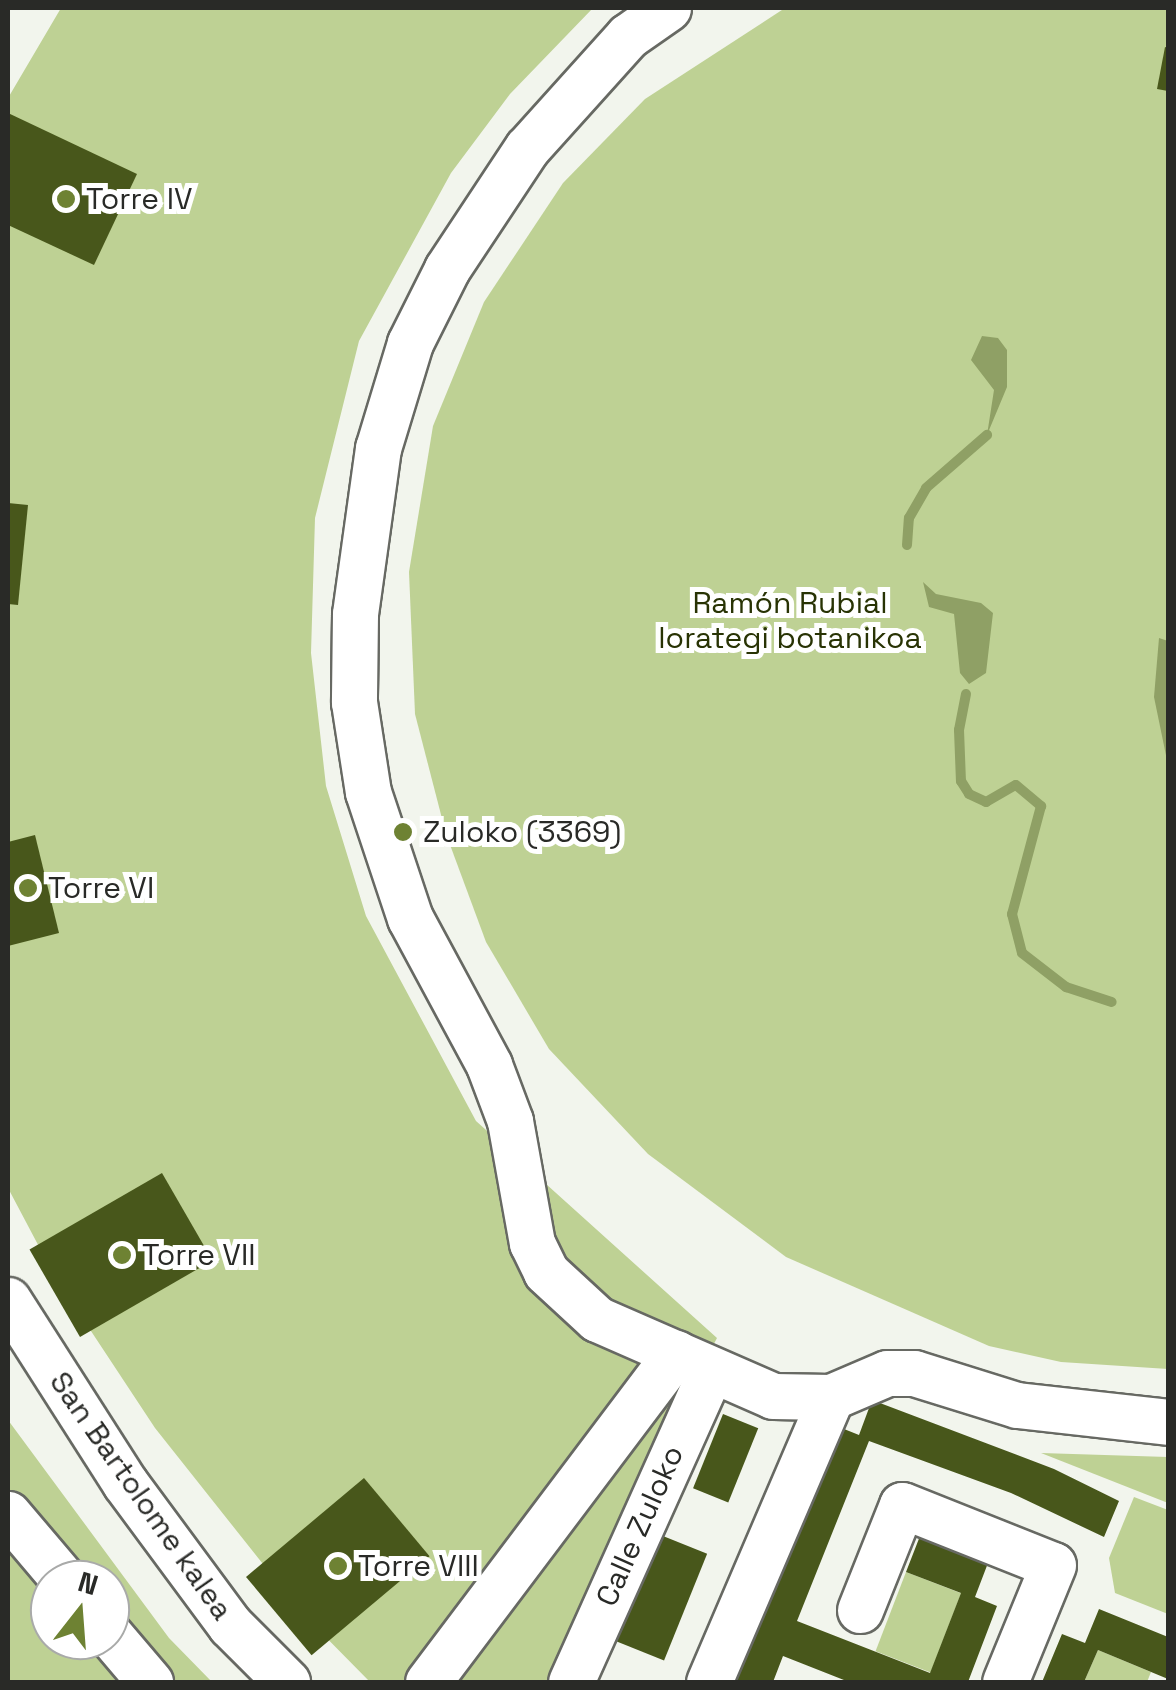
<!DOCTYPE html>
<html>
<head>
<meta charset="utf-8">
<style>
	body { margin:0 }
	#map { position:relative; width:1176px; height:1690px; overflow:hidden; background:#f2f5ed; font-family:"Space Grotesk",sans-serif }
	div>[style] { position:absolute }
	.green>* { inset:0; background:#bed194; transform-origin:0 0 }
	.water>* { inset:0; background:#8fa065 }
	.stream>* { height:10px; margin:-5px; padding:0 5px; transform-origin:5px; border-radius:5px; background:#8fa065 }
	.building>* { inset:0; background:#48571b; transform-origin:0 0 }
	.roads { filter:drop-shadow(2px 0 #676963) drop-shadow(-2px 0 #676963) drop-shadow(0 2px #676963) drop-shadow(0 -2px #676963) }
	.minor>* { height:45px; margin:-22.5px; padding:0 22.5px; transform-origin:22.5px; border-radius:22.5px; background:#fff }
	.dots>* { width:28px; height:28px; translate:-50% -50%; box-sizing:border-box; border:5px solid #fff; border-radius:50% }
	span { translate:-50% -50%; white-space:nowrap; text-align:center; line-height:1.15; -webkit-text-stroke:10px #fff; paint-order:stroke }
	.poi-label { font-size:30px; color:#292a27 }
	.left { translate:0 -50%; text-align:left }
	.park-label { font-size:30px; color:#283304 }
	.street-label { font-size:30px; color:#292a27 }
	.frame { position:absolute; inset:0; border:10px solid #292a27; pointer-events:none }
	.north { position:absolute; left:30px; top:1560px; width:100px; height:100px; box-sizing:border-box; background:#fff; border:2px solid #a9aaa9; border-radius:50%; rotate:17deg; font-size:28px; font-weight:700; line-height:40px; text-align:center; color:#292a27 }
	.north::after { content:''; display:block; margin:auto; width:35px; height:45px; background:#6e8233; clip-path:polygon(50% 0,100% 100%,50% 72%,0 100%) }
</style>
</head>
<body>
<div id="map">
	<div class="green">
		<i style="clip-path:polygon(61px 8px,593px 8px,510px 94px,451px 173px,359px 341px,315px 518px,311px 653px,326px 786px,366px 916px,476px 1121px,717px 1338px,636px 1492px,558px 1682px,370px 1682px,301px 1612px,155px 1428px,54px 1275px,8px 1188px,8px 98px)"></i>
		<i style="clip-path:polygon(785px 8px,1168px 8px,1168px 1369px,1061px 1362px,989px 1346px,786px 1257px,648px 1154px,549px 1049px,486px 942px,446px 834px,415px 714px,409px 572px,433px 426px,484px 302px,563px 183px,645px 99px)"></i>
		<i style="clip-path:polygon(evenodd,8px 1420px,169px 1638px,212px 1682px,8px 1682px,8px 1420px,50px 1580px,110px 1580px,110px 1640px,50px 1640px,50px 1580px)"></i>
		<i style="clip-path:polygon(1041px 1453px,1168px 1457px,1168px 1503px)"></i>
		<i style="clip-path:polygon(1134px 1497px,1168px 1510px,1168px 1614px,1115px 1593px,1109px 1558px)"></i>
		<i style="left:906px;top:1572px;width:59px;height:85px;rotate:21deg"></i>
		<i style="clip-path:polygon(1098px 1650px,1151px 1672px,1147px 1682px,1084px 1682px)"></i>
	</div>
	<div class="water">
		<i style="clip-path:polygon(982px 336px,998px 338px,1007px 350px,1007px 387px,987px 435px,994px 390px,971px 360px)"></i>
		<i style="clip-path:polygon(923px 582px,936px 594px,981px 603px,993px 613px,986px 673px,969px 684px,960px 673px,954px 614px,929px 607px)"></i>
		<i style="clip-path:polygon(1159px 638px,1168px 641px,1168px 765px,1154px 697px)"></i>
	</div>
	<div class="stream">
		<i style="left:907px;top:545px;width:27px;rotate:-86deg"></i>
		<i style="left:909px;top:518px;width:34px;rotate:-60deg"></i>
		<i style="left:926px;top:488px;width:81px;rotate:-41deg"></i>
		<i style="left:966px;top:694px;width:37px;rotate:101deg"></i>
		<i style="left:959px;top:730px;width:51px;rotate:87.8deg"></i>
		<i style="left:961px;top:781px;width:15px;rotate:58deg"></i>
		<i style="left:969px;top:794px;width:19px;rotate:25deg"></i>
		<i style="left:986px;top:802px;width:34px;rotate:-30deg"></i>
		<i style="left:1016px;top:785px;width:33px;rotate:40deg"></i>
		<i style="left:1041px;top:806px;width:112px;rotate:105deg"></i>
		<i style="left:1012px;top:914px;width:40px;rotate:75.6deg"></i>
		<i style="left:1022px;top:953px;width:56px;rotate:37.7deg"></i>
		<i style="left:1066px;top:987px;width:48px;rotate:18.1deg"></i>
	</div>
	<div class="building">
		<i style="clip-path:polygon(1165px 47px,1168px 48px,1168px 91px,1157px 89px)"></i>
		<i style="clip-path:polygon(8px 113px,137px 174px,94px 265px,8px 225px)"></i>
		<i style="clip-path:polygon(8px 503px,28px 505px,18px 605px,8px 604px)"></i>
		<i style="clip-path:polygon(35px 835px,59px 933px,8px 946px,8px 842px)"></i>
		<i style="left:162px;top:1173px;width:101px;height:153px;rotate:60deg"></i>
		<i style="clip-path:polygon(872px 1400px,1054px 1469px,1119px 1501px,1104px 1537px,1011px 1493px,869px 1441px,797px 1621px,930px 1673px,961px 1593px,906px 1572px,920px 1536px,988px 1563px,975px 1597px,997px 1606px,968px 1682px,849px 1682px,783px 1656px,773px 1682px,731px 1682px,834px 1425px,859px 1435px)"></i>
		<i style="left:723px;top:1414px;width:38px;height:80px;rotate:22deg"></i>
		<i style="left:364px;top:1478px;width:102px;height:154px;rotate:50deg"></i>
		<i style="left:658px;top:1534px;width:53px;height:115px;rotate:22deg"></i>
		<i style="clip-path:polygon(1099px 1609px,1168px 1637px,1168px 1679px,1098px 1650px,1084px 1682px,1042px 1682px,1062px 1634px,1085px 1643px)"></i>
	</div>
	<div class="roads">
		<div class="minor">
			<i style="left:668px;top:8px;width:49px;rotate:145deg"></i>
			<i style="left:628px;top:36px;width:151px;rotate:132deg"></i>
			<i style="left:527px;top:148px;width:145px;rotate:123.5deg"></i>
			<i style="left:447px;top:269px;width:83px;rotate:116.6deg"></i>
			<i style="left:410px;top:343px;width:110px;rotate:106.9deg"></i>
			<i style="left:378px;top:448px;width:168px;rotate:97.9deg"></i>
			<i style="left:355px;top:614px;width:88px;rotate:90.7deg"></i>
			<i style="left:354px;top:702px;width:91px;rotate:81.2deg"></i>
			<i style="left:368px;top:792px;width:133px;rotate:71.6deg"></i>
			<i style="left:410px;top:918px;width:167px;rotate:61.7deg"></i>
			<i style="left:489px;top:1065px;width:60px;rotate:69.4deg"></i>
			<i style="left:510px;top:1121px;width:124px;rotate:79.8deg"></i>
			<i style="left:532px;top:1243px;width:32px;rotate:64deg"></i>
			<i style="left:546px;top:1272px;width:69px;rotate:42.7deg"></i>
			<i style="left:597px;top:1319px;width:192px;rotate:23.6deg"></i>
			<i style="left:773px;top:1396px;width:58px;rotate:1deg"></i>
			<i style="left:831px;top:1397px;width:61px;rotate:-23.2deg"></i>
			<i style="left:887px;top:1373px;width:27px"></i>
			<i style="left:914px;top:1373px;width:108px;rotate:17.3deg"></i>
			<i style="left:1017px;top:1405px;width:152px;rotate:6.4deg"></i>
			<i style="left:8px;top:1300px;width:217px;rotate:57.4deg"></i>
			<i style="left:125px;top:1483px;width:177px;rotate:53.5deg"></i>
			<i style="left:230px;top:1625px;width:81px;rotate:45deg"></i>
			<i style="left:8px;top:1514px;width:87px;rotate:49.7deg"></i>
			<i style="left:860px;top:1610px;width:113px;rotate:-68.2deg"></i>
			<i style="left:902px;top:1505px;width:162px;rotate:21.7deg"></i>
			<i style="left:1053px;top:1565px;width:126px;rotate:112.3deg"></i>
			<i style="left:110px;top:1635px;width:62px;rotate:49.6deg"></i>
			<i style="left:428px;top:1682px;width:412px;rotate:-53deg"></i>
			<i style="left:571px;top:1682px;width:342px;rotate:-65.8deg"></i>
			<i style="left:709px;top:1682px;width:310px;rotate:-66.8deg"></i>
		</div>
	</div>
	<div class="dots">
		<i style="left:66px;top:199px;background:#6e8233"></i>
		<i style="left:403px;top:832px;background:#6e8233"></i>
		<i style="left:28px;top:888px;background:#6e8233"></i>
		<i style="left:122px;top:1255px;background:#6e8233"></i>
		<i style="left:338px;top:1566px;background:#6e8233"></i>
	</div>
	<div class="poi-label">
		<span class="left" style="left:86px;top:199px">Torre IV</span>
		<span class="left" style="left:423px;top:832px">Zuloko (3369)</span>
		<span class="left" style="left:48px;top:888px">Torre VI</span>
		<span class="left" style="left:142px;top:1255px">Torre VII</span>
		<span class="left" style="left:358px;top:1566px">Torre VIII</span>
	</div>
	<div class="park-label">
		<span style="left:790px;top:620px">Ramón Rubial<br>lorategi botanikoa</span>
	</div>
	<div class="street-label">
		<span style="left:141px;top:1496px;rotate:55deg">San Bartolome kalea</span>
		<span style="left:640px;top:1526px;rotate:-66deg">Calle Zuloko</span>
	</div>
	<div class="frame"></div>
	<div class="north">N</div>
</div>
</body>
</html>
